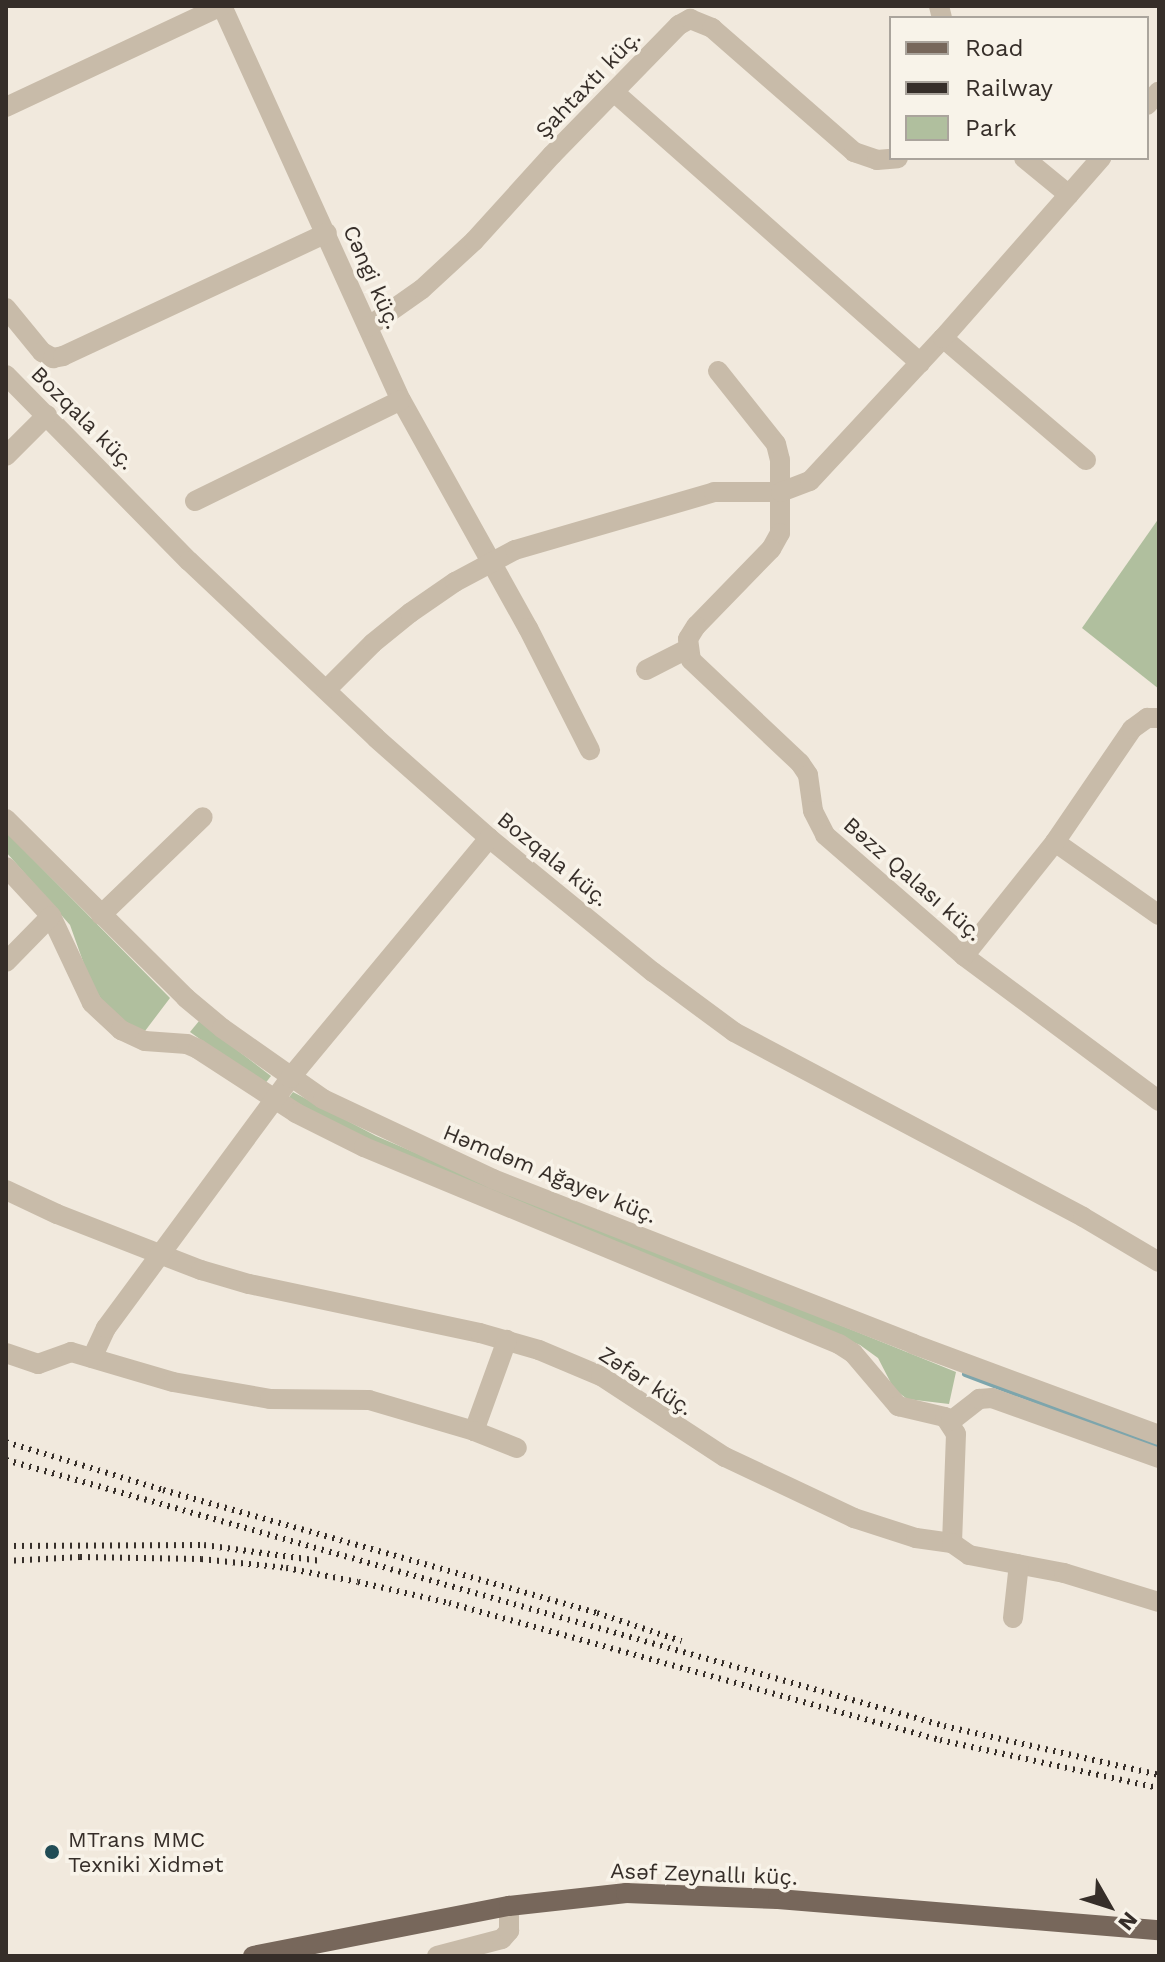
<!DOCTYPE html>
<html>
<head>
<meta charset="utf-8">
<style>
	body { margin:0 }
	#map { position:relative; width:1165px; height:1962px; overflow:hidden; background:#f1e9dd; font-family:"Work Sans",sans-serif }
	div>[style] { position:absolute }
	.green>* { inset:0; background:#b0bf9e }
	.stream>* { height:6px; margin:-3px; padding:0 3px; transform-origin:3px; border-radius:3px; background:#7da5ac }
	.minor>* { height:20px; margin:-10px; padding:0 10px; transform-origin:10px; border-radius:10px; background:#c8bba9 }
	.major>* { height:20px; margin:-10px; padding:0 10px; transform-origin:10px; border-radius:10px; background:#77675b }
	.rail>* { height:6px; margin-top:-3px; transform-origin:0; background:repeating-linear-gradient(90deg,#362e29 0 2px,transparent 0 8px) }
	.dots>* { width:22px; height:22px; translate:-50% -50%; box-sizing:border-box; border:4px solid #f8f3e9; border-radius:50% }
	span { translate:-50% -50%; white-space:nowrap; text-align:center; line-height:1.15; -webkit-text-stroke:7px #f8f3e9; paint-order:stroke }
	.street-label { font-size:22px; color:#362e29 }
	.poi-label { font-size:22px; color:#362e29 }
	.left { translate:0 -50%; text-align:left }
	.frame { position:absolute; inset:0; border:8px solid #362e29; pointer-events:none }
	.legend { position:absolute; left:889px; top:16px; width:260px; height:144px; box-sizing:border-box; background:#f8f3e9; border:2px solid #aaa49c; margin:0; padding:10px 14px; list-style:none; font-size:24px; color:#362e29 }
	.legend li { display:flex; align-items:center; gap:16px; height:40px }
	.legend b { width:40px; border:2px solid #aaa49c }
	.north { position:absolute; left:1069px; top:1866px; width:80px; height:80px; -webkit-text-stroke:6px #f8f3e9; paint-order:stroke; rotate:129deg; font-size:22px; font-weight:700; line-height:32px; text-align:center; color:#362e29 }
	.north::after { content:''; display:block; margin:auto; width:28px; height:36px; background:#362e29; clip-path:polygon(50% 0,100% 100%,50% 72%,0 100%) }
</style>
</head>
<body>
<div id="map">
	<div class="green">
		<i style="clip-path:polygon(1159px 518px,1159px 689px,1082px 628px)"></i>
		<i style="clip-path:polygon(6px 832px,170px 998px,145px 1031px,125px 1023px,103px 1002px,90px 981px,70px 925px,6px 852px)"></i>
		<i style="clip-path:polygon(199px 1021px,271px 1076px,264px 1085px,190px 1032px)"></i>
		<i style="clip-path:polygon(293px 1092px,376px 1136px,430px 1159px,956px 1372px,949px 1404px,907px 1399px,894px 1389px,878px 1358px,860px 1345px,377px 1147px,287px 1100px)"></i>
	</div>
	<div class="stream">
		<i style="left:965px;top:1374px;width:207px;rotate:20.6deg"></i>
	</div>
	<div class="minor">
		<i style="left:222px;top:6px;width:433px;rotate:65.6deg"></i>
		<i style="left:401px;top:400px;width:261px;rotate:60.9deg"></i>
		<i style="left:528px;top:628px;width:137px;rotate:63.1deg"></i>
		<i style="left:939px;top:6px;width:12px;rotate:76deg"></i>
		<i style="left:614px;top:92px;width:409px;rotate:41.5deg"></i>
		<i style="left:1147px;top:105px;width:18px;rotate:-49deg"></i>
		<i style="left:6px;top:107px;width:238px;rotate:-25.1deg"></i>
		<i style="left:1024px;top:158px;width:58px;rotate:39.4deg"></i>
		<i style="left:6px;top:308px;width:57px;rotate:50.7deg"></i>
		<i style="left:42px;top:352px;width:13px;rotate:29deg"></i>
		<i style="left:53px;top:358px;width:10px;rotate:-11deg"></i>
		<i style="left:63px;top:356px;width:291px;rotate:-25deg"></i>
		<i style="left:368px;top:327px;width:66px;rotate:-35.1deg"></i>
		<i style="left:422px;top:289px;width:71px;rotate:-42.7deg"></i>
		<i style="left:474px;top:241px;width:116px;rotate:-47.8deg"></i>
		<i style="left:552px;top:155px;width:182px;rotate:-45.7deg"></i>
		<i style="left:679px;top:25px;width:13px;rotate:-29deg"></i>
		<i style="left:690px;top:19px;width:24px;rotate:22deg"></i>
		<i style="left:712px;top:28px;width:189px;rotate:41.1deg"></i>
		<i style="left:854px;top:152px;width:24px;rotate:19deg"></i>
		<i style="left:877px;top:160px;width:21px;rotate:-5deg"></i>
		<i style="left:943px;top:338px;width:188px;rotate:40.5deg"></i>
		<i style="left:718px;top:371px;width:93px;rotate:51.5deg"></i>
		<i style="left:776px;top:444px;width:16px;rotate:76deg"></i>
		<i style="left:780px;top:460px;width:73px;rotate:90deg"></i>
		<i style="left:780px;top:533px;width:18px;rotate:119deg"></i>
		<i style="left:771px;top:549px;width:107px;rotate:134.2deg"></i>
		<i style="left:696px;top:626px;width:15px;rotate:122deg"></i>
		<i style="left:688px;top:639px;width:21px;rotate:82deg"></i>
		<i style="left:691px;top:660px;width:150px;rotate:43.4deg"></i>
		<i style="left:800px;top:763px;width:14px;rotate:56deg"></i>
		<i style="left:808px;top:775px;width:36px;rotate:82deg"></i>
		<i style="left:813px;top:811px;width:27px;rotate:63deg"></i>
		<i style="left:825px;top:835px;width:184px;rotate:41deg"></i>
		<i style="left:964px;top:956px;width:243px;rotate:36.6deg"></i>
		<i style="left:6px;top:375px;width:261px;rotate:45.5deg"></i>
		<i style="left:189px;top:561px;width:257px;rotate:43.4deg"></i>
		<i style="left:376px;top:738px;width:151px;rotate:41.5deg"></i>
		<i style="left:489px;top:838px;width:212px;rotate:39.3deg"></i>
		<i style="left:653px;top:972px;width:101px;rotate:36.5deg"></i>
		<i style="left:734px;top:1032px;width:395px;rotate:27.9deg"></i>
		<i style="left:1083px;top:1217px;width:88px;rotate:30.6deg"></i>
		<i style="left:6px;top:456px;width:58px;rotate:-45deg"></i>
		<i style="left:195px;top:501px;width:229px;rotate:-26.1deg"></i>
		<i style="left:646px;top:670px;width:46px;rotate:-27.1deg"></i>
		<i style="left:326px;top:690px;width:66px;rotate:-45deg"></i>
		<i style="left:373px;top:643px;width:48px;rotate:-39deg"></i>
		<i style="left:410px;top:613px;width:55px;rotate:-34.6deg"></i>
		<i style="left:455px;top:582px;width:68px;rotate:-28.1deg"></i>
		<i style="left:515px;top:550px;width:207px;rotate:-16.2deg"></i>
		<i style="left:714px;top:492px;width:67px"></i>
		<i style="left:781px;top:492px;width:31px;rotate:-21deg"></i>
		<i style="left:810px;top:481px;width:195px;rotate:-47.1deg"></i>
		<i style="left:943px;top:338px;width:240px;rotate:-48.7deg"></i>
		<i style="left:6px;top:819px;width:254px;rotate:44.8deg"></i>
		<i style="left:186px;top:998px;width:47px;rotate:39.8deg"></i>
		<i style="left:222px;top:1028px;width:123px;rotate:35.1deg"></i>
		<i style="left:323px;top:1099px;width:188px;rotate:25.2deg"></i>
		<i style="left:493px;top:1179px;width:451px;rotate:21.4deg"></i>
		<i style="left:913px;top:1344px;width:262px;rotate:20.3deg"></i>
		<i style="left:1055px;top:842px;width:127px;rotate:35.1deg"></i>
		<i style="left:6px;top:867px;width:67px;rotate:47.4deg"></i>
		<i style="left:51px;top:916px;width:96px;rotate:64.8deg"></i>
		<i style="left:92px;top:1003px;width:40px;rotate:43deg"></i>
		<i style="left:121px;top:1030px;width:26px;rotate:25deg"></i>
		<i style="left:145px;top:1041px;width:42px;rotate:4.1deg"></i>
		<i style="left:187px;top:1044px;width:12px;rotate:24deg"></i>
		<i style="left:198px;top:1049px;width:117px;rotate:33.1deg"></i>
		<i style="left:296px;top:1113px;width:76px;rotate:26.6deg"></i>
		<i style="left:364px;top:1147px;width:514px;rotate:22.53deg"></i>
		<i style="left:839px;top:1344px;width:17px;rotate:33deg"></i>
		<i style="left:853px;top:1353px;width:70px;rotate:49.7deg"></i>
		<i style="left:898px;top:1406px;width:48px;rotate:13.2deg"></i>
		<i style="left:945px;top:1417px;width:20px;rotate:57deg"></i>
		<i style="left:956px;top:1434px;width:109px;rotate:92.1deg"></i>
		<i style="left:101px;top:915px;width:141px;rotate:-43.9deg"></i>
		<i style="left:964px;top:956px;width:146px;rotate:-51.4deg"></i>
		<i style="left:1055px;top:842px;width:137px;rotate:-55.7deg"></i>
		<i style="left:1132px;top:729px;width:19px;rotate:-36deg"></i>
		<i style="left:1147px;top:718px;width:12px"></i>
		<i style="left:6px;top:962px;width:64px;rotate:-45.6deg"></i>
		<i style="left:6px;top:1190px;width:56px;rotate:25.2deg"></i>
		<i style="left:57px;top:1214px;width:155px;rotate:21.3deg"></i>
		<i style="left:201px;top:1270px;width:50px;rotate:16.3deg"></i>
		<i style="left:249px;top:1284px;width:236px;rotate:12deg"></i>
		<i style="left:480px;top:1333px;width:61px;rotate:16.1deg"></i>
		<i style="left:539px;top:1350px;width:67px;rotate:22.8deg"></i>
		<i style="left:601px;top:1376px;width:148px;rotate:33.2deg"></i>
		<i style="left:725px;top:1457px;width:143px;rotate:25.3deg"></i>
		<i style="left:854px;top:1518px;width:65px;rotate:17.9deg"></i>
		<i style="left:916px;top:1538px;width:36px;rotate:8deg"></i>
		<i style="left:952px;top:1543px;width:21px;rotate:35deg"></i>
		<i style="left:969px;top:1555px;width:97px;rotate:10.7deg"></i>
		<i style="left:1064px;top:1573px;width:99px;rotate:17deg"></i>
		<i style="left:6px;top:1353px;width:34px;rotate:19deg"></i>
		<i style="left:38px;top:1364px;width:35px;rotate:-20deg"></i>
		<i style="left:71px;top:1352px;width:106px;rotate:16.4deg"></i>
		<i style="left:173px;top:1382px;width:98px;rotate:9.9deg"></i>
		<i style="left:270px;top:1399px;width:99px;rotate:0.6deg"></i>
		<i style="left:369px;top:1400px;width:109px;rotate:16.4deg"></i>
		<i style="left:474px;top:1431px;width:97px;rotate:-70.1deg"></i>
		<i style="left:92px;top:1358px;width:33px;rotate:-65deg"></i>
		<i style="left:106px;top:1328px;width:310px;rotate:-53.6deg"></i>
		<i style="left:290px;top:1078px;width:312px;rotate:-50.3deg"></i>
		<i style="left:951px;top:1421px;width:36px;rotate:-38deg"></i>
		<i style="left:979px;top:1399px;width:13px;rotate:-4deg"></i>
		<i style="left:992px;top:1398px;width:177px;rotate:19.8deg"></i>
		<i style="left:474px;top:1431px;width:46px;rotate:21.6deg"></i>
		<i style="left:1013px;top:1618px;width:54px;rotate:-83.7deg"></i>
		<i style="left:437px;top:1956px;width:67px;rotate:-14.7deg"></i>
		<i style="left:502px;top:1939px;width:11px;rotate:-49deg"></i>
		<i style="left:509px;top:1931px;width:25px;rotate:-90deg"></i>
	</div>
	<div class="major">
		<i style="left:253px;top:1956px;width:261px;rotate:-11.1deg"></i>
		<i style="left:509px;top:1906px;width:118px;rotate:-6.3deg"></i>
		<i style="left:626px;top:1893px;width:152px;rotate:2.3deg"></i>
		<i style="left:778px;top:1899px;width:382px;rotate:4.7deg"></i>
	</div>
	<div class="rail">
		<i style="left:6px;top:1442px;width:164px;rotate:17deg"></i>
		<i style="left:163px;top:1490px;width:451px;rotate:15.8deg"></i>
		<i style="left:597px;top:1613px;width:89px;rotate:18.4deg"></i>
		<i style="left:6px;top:1460px;width:975px;rotate:15.83deg"></i>
		<i style="left:944px;top:1726px;width:221px;rotate:12.8deg"></i>
		<i style="left:6px;top:1546px;width:198px;rotate:-0.3deg"></i>
		<i style="left:204px;top:1545px;width:118px;rotate:7.8deg"></i>
		<i style="left:6px;top:1561px;width:74px;rotate:-3.1deg"></i>
		<i style="left:80px;top:1557px;width:121px;rotate:0.9deg"></i>
		<i style="left:201px;top:1559px;width:85px;rotate:6deg"></i>
		<i style="left:286px;top:1568px;width:73px;rotate:11deg"></i>
		<i style="left:358px;top:1582px;width:93px;rotate:13deg"></i>
		<i style="left:449px;top:1603px;width:510px;rotate:15.59deg"></i>
		<i style="left:940px;top:1740px;width:224px;rotate:12.4deg"></i>
	</div>
	<div class="dots">
		<i style="left:52px;top:1852px;background:#214c55"></i>
	</div>
	<div class="street-label">
		<span style="left:588px;top:84px;rotate:-46deg">Şahtaxtı küç.</span>
		<span style="left:372px;top:277px;rotate:66deg">Cəngi küç.</span>
		<span style="left:83px;top:418px;rotate:45deg">Bozqala küç.</span>
		<span style="left:553px;top:859px;rotate:39deg">Bozqala küç.</span>
		<span style="left:913px;top:879px;rotate:41deg">Bəzz Qalası küç.</span>
		<span style="left:550px;top:1174px;rotate:22deg">Həmdəm Ağayev küç.</span>
		<span style="left:646px;top:1381px;rotate:33deg">Zəfər küç.</span>
		<span style="left:704px;top:1874px;rotate:2deg">Asəf Zeynallı küç.</span>
	</div>
	<div class="poi-label">
		<span class="left" style="left:68px;top:1852px">MTrans MMC<br>Texniki Xidmət</span>
	</div>
	<div class="frame"></div>
	<ul class="legend">
	<li><b style="height:10px;background:#77675b"></b>Road</li>
	<li><b style="height:10px;background:#362e29"></b>Railway</li>
	<li><b style="height:22px;background:#b0bf9e"></b>Park</li>
	</ul>
	<div class="north">N</div>
</div>
</body>
</html>
